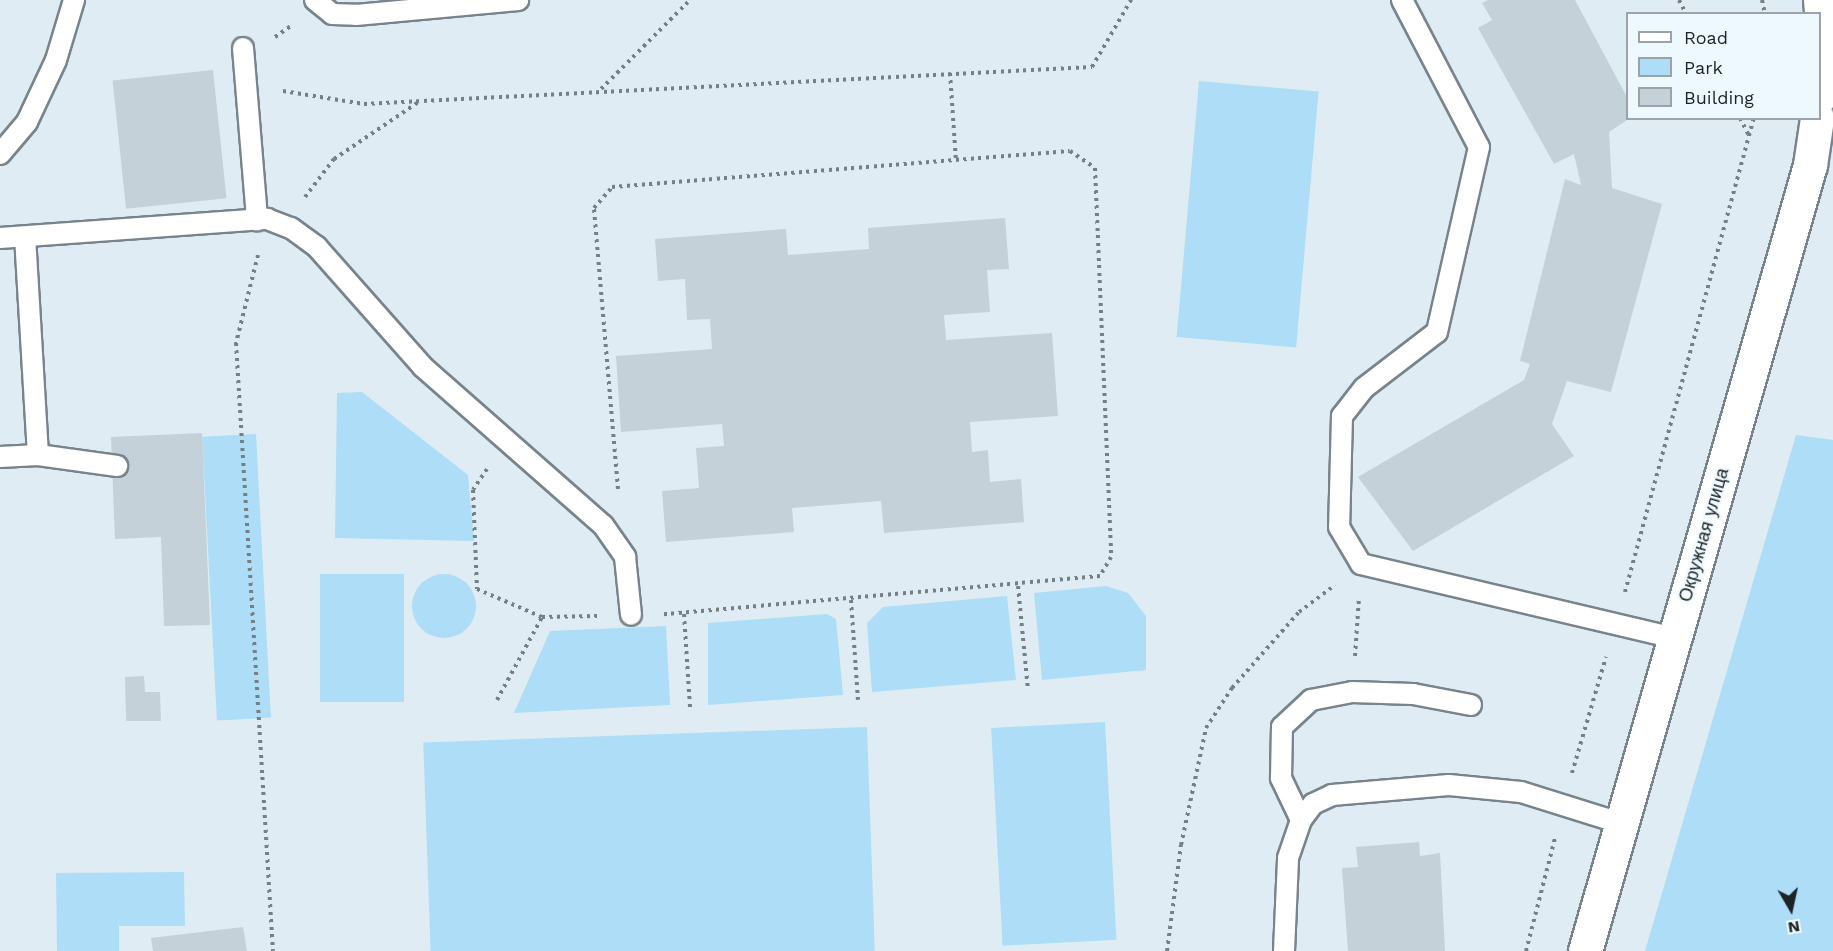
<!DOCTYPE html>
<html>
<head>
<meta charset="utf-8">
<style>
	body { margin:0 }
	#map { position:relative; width:1833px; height:951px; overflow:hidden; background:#dfecf3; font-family:"Work Sans",sans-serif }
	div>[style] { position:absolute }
	.green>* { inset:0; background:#aeddf7; transform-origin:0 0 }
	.round { border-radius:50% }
	.building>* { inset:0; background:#c4d1d8; transform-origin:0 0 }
	.path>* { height:4px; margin-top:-2px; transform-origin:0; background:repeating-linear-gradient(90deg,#767f83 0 3px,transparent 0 7.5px) }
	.roads { filter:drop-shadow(2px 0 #78848b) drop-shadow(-2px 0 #78848b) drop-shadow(0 2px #78848b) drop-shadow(0 -2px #78848b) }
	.service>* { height:20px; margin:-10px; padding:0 10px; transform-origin:10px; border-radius:10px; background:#fff }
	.minor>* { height:33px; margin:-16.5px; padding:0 16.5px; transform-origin:16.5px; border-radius:16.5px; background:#fff }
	span { translate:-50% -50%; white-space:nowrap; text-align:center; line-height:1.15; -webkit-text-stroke:4.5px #eef9ff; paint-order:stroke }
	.street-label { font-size:18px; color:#1e2325 }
	.legend { position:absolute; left:1626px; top:12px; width:195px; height:108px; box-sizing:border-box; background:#eef9ff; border:2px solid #9ba3a8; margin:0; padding:8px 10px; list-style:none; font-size:18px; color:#1e2325 }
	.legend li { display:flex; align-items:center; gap:12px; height:30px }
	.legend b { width:30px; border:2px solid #9ba3a8 }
	.north { position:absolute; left:1761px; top:879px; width:60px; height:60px; -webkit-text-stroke:4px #eef9ff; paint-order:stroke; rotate:171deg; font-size:16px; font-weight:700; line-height:24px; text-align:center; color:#1e2325 }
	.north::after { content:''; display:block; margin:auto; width:21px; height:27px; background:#1e2325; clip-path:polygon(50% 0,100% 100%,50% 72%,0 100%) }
</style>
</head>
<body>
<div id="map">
	<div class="green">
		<i style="left:1199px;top:81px;width:120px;height:257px;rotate:5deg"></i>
		<i style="clip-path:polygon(362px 392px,468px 475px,474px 541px,335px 538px,337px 393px)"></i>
		<i style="left:256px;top:434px;width:284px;height:54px;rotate:87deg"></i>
		<i style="clip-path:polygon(1796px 435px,1833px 440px,1833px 951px,1645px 951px)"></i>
		<i style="left:320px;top:574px;width:84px;height:128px"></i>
		<i class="round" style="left:412px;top:574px;width:64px;height:64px"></i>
		<i style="clip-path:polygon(1106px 586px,1128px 593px,1146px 616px,1146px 670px,1042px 680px,1034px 593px)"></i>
		<i style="clip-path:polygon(1007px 596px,1016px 680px,872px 692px,867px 623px,883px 607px)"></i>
		<i style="clip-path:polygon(827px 614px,836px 619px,843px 695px,708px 705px,708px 623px)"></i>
		<i style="clip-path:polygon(666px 626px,670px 705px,514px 713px,550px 631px)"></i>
		<i style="left:1105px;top:722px;width:218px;height:114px;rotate:87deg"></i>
		<i style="left:867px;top:727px;width:224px;height:444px;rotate:88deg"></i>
		<i style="clip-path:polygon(184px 872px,185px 926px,119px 926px,119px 951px,57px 951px,56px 873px)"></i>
	</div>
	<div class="building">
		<i style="clip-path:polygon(1488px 0,1575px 0,1628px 99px,1630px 118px,1609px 132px,1612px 188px,1662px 204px,1611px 392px,1567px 381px,1552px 424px,1574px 456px,1413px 551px,1358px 477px,1524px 380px,1530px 364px,1520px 361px,1565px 179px,1581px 185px,1574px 154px,1554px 164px,1478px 28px,1492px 20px,1482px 3px)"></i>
		<i style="left:213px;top:70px;width:129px;height:101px;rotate:84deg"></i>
		<i style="clip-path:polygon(1005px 218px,1009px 269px,987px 270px,990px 312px,944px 315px,946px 340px,1052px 333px,1058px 416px,970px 422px,972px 452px,988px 450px,990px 482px,1021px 479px,1024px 522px,884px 533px,881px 501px,792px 508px,794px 532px,666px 542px,662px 491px,699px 488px,696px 448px,724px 446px,722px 424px,621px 432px,616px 356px,712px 349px,710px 319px,687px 320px,685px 279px,658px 281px,655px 239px,786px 229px,788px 255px,869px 249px,868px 228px)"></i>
		<i style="clip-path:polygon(202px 433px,210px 625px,164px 626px,161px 537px,115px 539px,111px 437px)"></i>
		<i style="clip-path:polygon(144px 676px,145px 692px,160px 692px,161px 721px,126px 721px,125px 677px)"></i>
		<i style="clip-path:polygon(1419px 842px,1420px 856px,1440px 853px,1445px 951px,1348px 951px,1342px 868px,1358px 867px,1356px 847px)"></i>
		<i style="clip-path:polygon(243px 927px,247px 951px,153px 951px,151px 938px)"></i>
	</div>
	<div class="path">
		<i style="left:1679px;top:0;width:16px;rotate:63deg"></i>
		<i style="left:1762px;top:0;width:14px;rotate:78deg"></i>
		<i style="left:275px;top:37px;width:19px;rotate:-35deg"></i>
		<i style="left:950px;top:73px;width:87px;rotate:86.1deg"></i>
		<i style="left:601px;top:89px;width:126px;rotate:-45deg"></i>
		<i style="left:283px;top:91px;width:82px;rotate:9.1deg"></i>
		<i style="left:364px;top:104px;width:729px;rotate:-2.91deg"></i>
		<i style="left:1092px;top:67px;width:78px;rotate:-59.8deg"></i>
		<i style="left:1740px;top:118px;width:20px;rotate:63deg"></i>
		<i style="left:305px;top:197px;width:48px;rotate:-52.7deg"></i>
		<i style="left:334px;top:159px;width:104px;rotate:-34deg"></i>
		<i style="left:258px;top:255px;width:91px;rotate:104deg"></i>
		<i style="left:236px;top:343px;width:609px;rotate:86.52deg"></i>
		<i style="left:487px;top:469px;width:25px;rotate:124deg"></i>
		<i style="left:473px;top:490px;width:99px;rotate:87.7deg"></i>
		<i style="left:477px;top:589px;width:71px;rotate:23.3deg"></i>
		<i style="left:618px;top:489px;width:282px;rotate:-94.9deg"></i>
		<i style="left:594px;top:208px;width:28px;rotate:-49deg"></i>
		<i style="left:612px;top:187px;width:459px;rotate:-4.5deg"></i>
		<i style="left:1070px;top:151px;width:30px;rotate:34deg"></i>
		<i style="left:1095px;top:168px;width:389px;rotate:87.6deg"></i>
		<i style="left:1111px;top:557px;width:22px;rotate:120deg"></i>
		<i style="left:1100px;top:576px;width:438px;rotate:175deg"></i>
		<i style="left:1018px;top:586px;width:103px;rotate:84.5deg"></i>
		<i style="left:1625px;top:592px;width:491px;rotate:-74.8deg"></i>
		<i style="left:851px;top:600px;width:100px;rotate:86deg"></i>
		<i style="left:684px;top:614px;width:94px;rotate:86.3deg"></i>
		<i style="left:1355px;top:656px;width:58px;rotate:-86.1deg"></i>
		<i style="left:497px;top:700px;width:94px;rotate:-61.5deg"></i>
		<i style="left:542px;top:617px;width:55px;rotate:-1deg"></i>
		<i style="left:1572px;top:773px;width:121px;rotate:-73.7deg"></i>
		<i style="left:1167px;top:951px;width:107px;rotate:-82.5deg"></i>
		<i style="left:1181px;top:845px;width:120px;rotate:-77.9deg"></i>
		<i style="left:1206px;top:728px;width:48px;rotate:-57deg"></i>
		<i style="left:1232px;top:688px;width:101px;rotate:-48.6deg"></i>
		<i style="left:1299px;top:612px;width:45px;rotate:-36.9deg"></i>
		<i style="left:1526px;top:951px;width:117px;rotate:-75.6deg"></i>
	</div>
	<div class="roads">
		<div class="service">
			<i style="left:315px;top:0;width:22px;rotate:39deg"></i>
			<i style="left:332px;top:14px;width:24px;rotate:2deg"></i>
			<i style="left:356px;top:15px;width:163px;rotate:-5.3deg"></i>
			<i style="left:1402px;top:0;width:166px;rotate:62.4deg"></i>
			<i style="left:1479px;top:147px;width:190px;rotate:102.8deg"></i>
			<i style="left:1437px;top:332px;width:92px;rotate:142.5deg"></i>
			<i style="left:1364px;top:388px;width:36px;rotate:128deg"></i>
			<i style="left:1342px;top:416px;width:111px;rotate:91.5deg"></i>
			<i style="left:1339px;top:527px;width:43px;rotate:59.3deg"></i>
			<i style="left:1361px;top:564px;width:323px;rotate:13.3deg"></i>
			<i style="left:243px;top:48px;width:173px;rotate:85.3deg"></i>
			<i style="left:0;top:154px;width:42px;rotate:-49.8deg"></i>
			<i style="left:27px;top:122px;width:68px;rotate:-64.9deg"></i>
			<i style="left:56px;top:60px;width:63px;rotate:-73.3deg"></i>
			<i style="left:0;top:238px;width:268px;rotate:-4.1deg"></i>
			<i style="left:267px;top:219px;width:26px;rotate:21deg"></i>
			<i style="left:291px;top:228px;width:32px;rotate:36deg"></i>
			<i style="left:317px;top:247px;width:160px;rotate:48.5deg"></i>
			<i style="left:423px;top:367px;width:240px;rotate:41.3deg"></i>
			<i style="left:603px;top:525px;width:39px;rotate:55deg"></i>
			<i style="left:625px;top:557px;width:58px;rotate:84.1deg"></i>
			<i style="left:38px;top:455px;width:80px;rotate:7.9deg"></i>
			<i style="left:0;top:457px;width:38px;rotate:-3deg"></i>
			<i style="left:38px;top:455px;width:218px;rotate:-93.4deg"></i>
			<i style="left:1301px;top:820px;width:47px;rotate:-115.5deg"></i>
			<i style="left:1281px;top:778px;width:51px;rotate:-88.9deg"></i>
			<i style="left:1282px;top:727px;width:40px;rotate:-43deg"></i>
			<i style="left:1311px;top:700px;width:42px;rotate:-11deg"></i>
			<i style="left:1352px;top:692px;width:61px;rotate:1.9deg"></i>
			<i style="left:1413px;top:694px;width:59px;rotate:10.7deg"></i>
			<i style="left:1284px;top:951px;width:93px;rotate:-87.5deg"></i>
			<i style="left:1288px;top:858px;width:40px;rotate:-71.1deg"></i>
			<i style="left:1301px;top:820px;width:20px;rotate:-53deg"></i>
			<i style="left:1313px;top:804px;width:21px;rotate:-25deg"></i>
			<i style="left:1332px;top:795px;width:117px;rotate:-4.9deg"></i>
			<i style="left:1449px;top:785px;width:72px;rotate:5.6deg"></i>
			<i style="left:1521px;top:792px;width:107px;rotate:17.4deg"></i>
		</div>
		<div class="minor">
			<i style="left:1820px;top:96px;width:39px;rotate:-83deg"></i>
			<i style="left:1825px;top:57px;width:57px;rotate:-95deg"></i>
			<i style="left:1585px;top:951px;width:818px;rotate:-74.03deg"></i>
			<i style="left:1810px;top:165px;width:48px;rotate:-81.5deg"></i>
		</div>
	</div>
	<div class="street-label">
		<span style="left:1704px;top:535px;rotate:-74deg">Окружная улица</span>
	</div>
	<ul class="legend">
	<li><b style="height:8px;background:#fff"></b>Road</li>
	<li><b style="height:16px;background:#aeddf7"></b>Park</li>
	<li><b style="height:16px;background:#c4d1d8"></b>Building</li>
	</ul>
	<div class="north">N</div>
</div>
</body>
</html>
